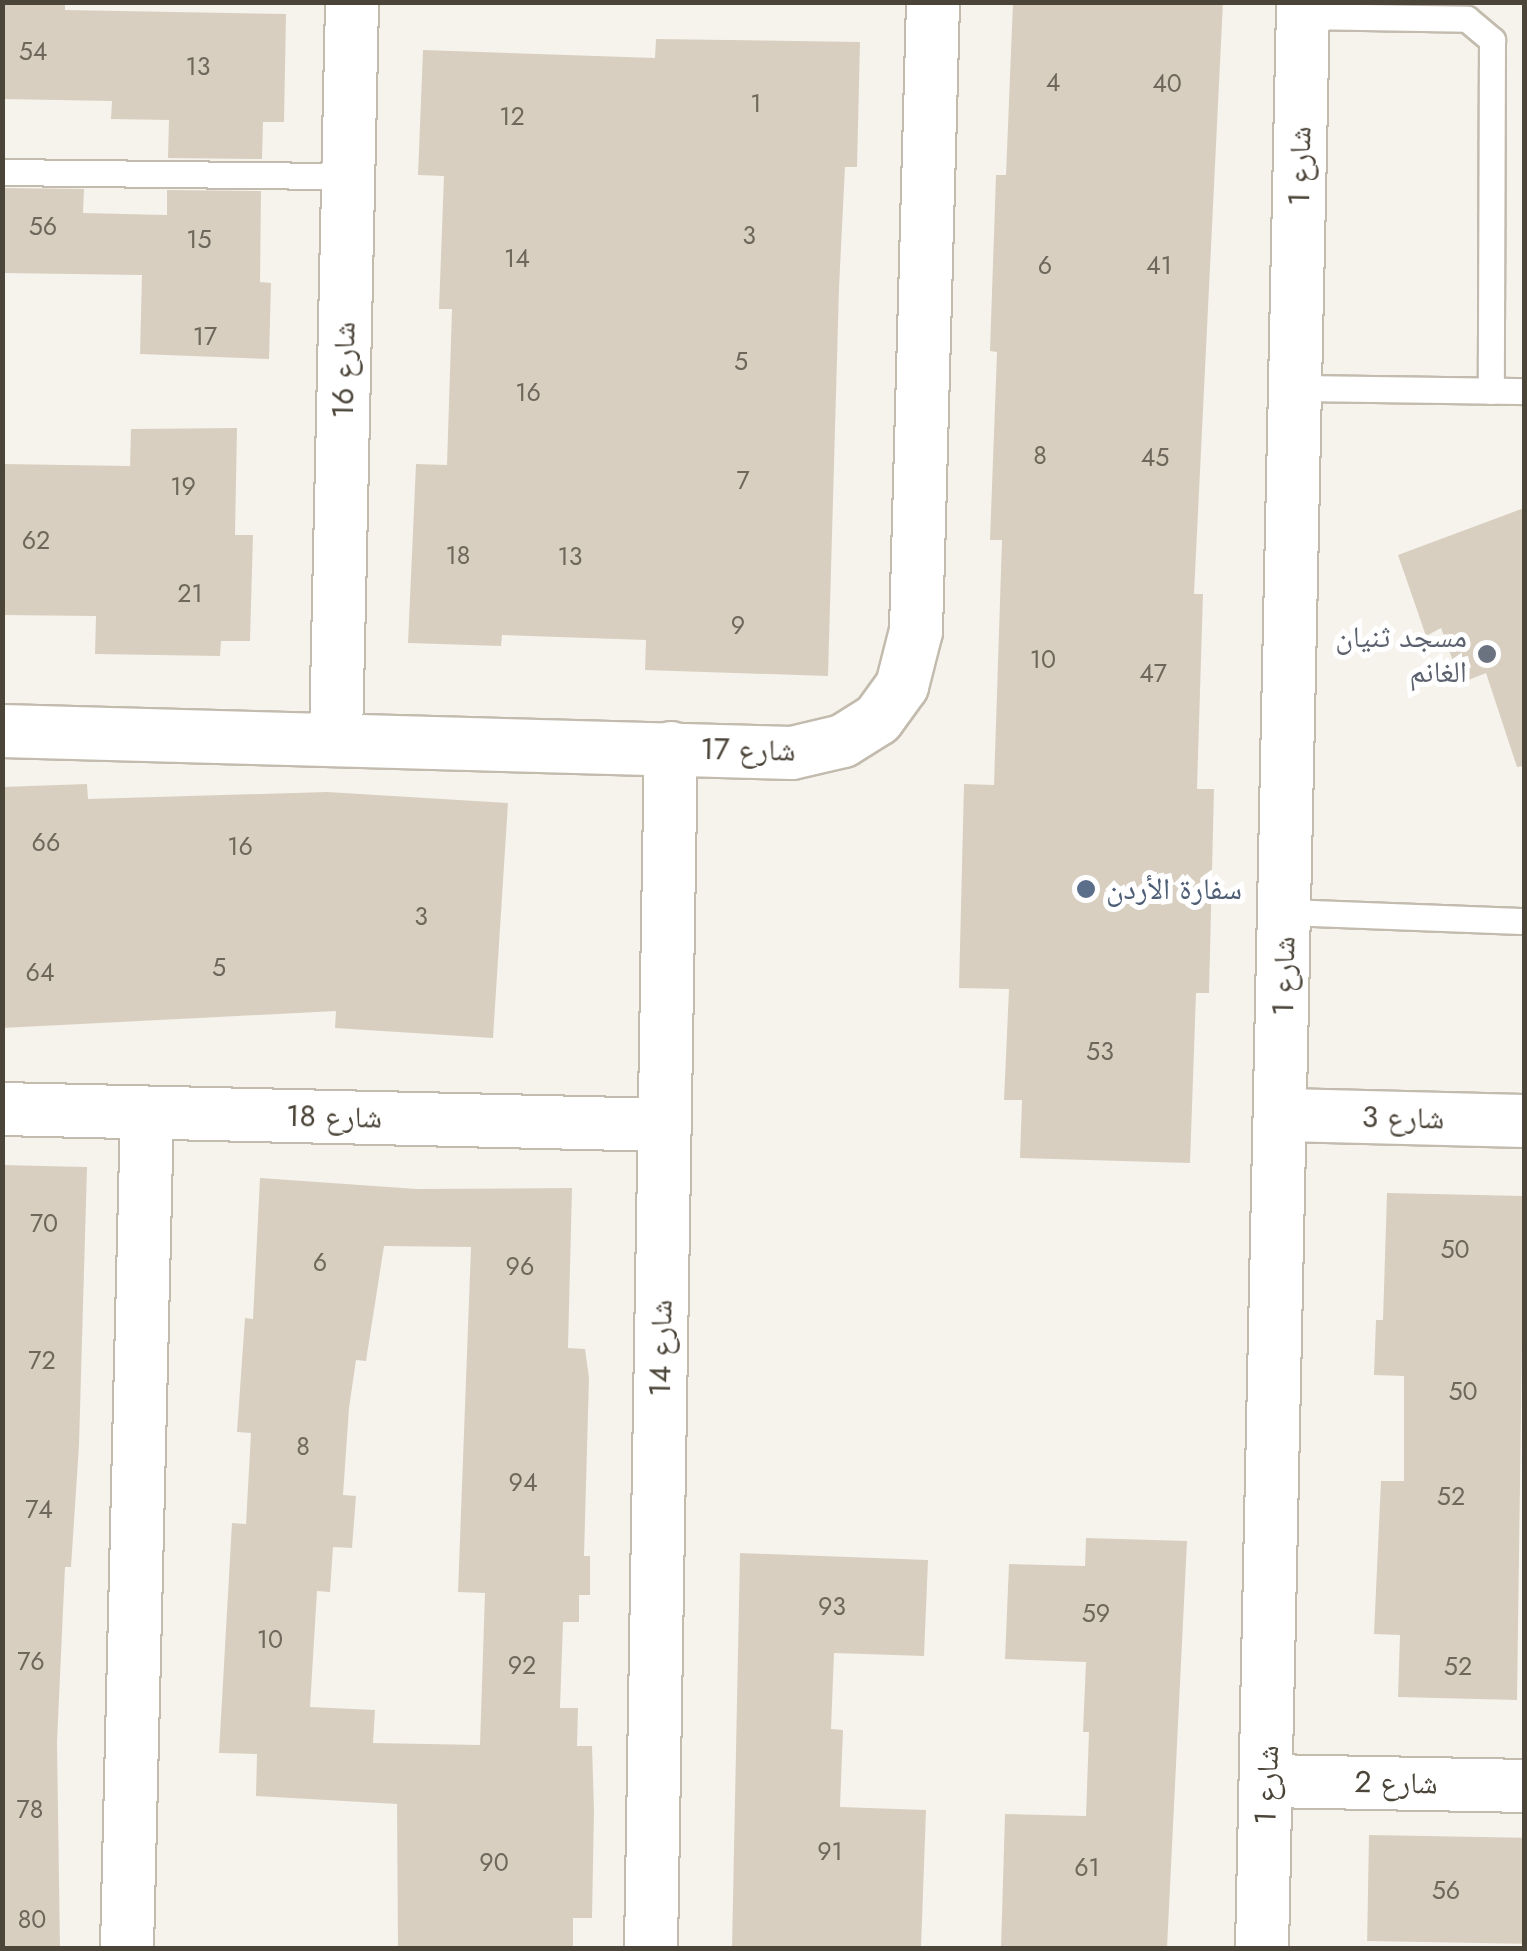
<!DOCTYPE html>
<html>
<head>
<meta charset="utf-8">
<style>
	body { margin:0 }
	#map { position:relative; width:1527px; height:1951px; overflow:hidden; background:#f6f3ec; font-family:Jost,"Noto Naskh Arabic",sans-serif }
	div>[style] { position:absolute }
	.building>* { inset:0; background:#d8cfc1; transform-origin:0 0 }
	.roads { filter:drop-shadow(2px 0 #c2bbae) drop-shadow(-2px 0 #c2bbae) drop-shadow(0 2px #c2bbae) drop-shadow(0 -2px #c2bbae) }
	.lane>* { height:25px; margin:-12.5px; padding:0 12.5px; transform-origin:12.5px; border-radius:12.5px; background:#fff }
	.street>* { height:52px; margin:-26px; padding:0 26px; transform-origin:26px; border-radius:26px; background:#fff }
	.dots>* { width:28px; height:28px; translate:-50% -50%; box-sizing:border-box; border:5px solid #fff; border-radius:50% }
	span { translate:-50% -50%; white-space:nowrap; text-align:center; line-height:1.15; -webkit-text-stroke:10px #fff; paint-order:stroke }
	.number-label { font-size:25px; color:#6e675b }
	.number-label span { -webkit-text-stroke-width:0 }
	.street-label { font-size:30px; color:#4b4439 }
	.worship-label { font-size:30px; color:#5b616d }
	.right { translate:-100% -50%; text-align:right }
	.service-label { font-size:30px; color:#4e5e75 }
	.left { translate:0 -50%; text-align:left }
	.frame { position:absolute; inset:0; border:5px solid #4b4439; pointer-events:none }
</style>
</head>
<body>
<div id="map">
	<div class="building">
		<i style="clip-path:polygon(2px 2px,65px 2px,65px 10px,286px 14px,284px 122px,263px 122px,262px 159px,168px 158px,169px 120px,111px 119px,112px 101px,2px 99px)"></i>
		<i style="clip-path:polygon(1013px 2px,1223px 2px,1194px 594px,1203px 594px,1197px 789px,1214px 789px,1209px 993px,1196px 993px,1190px 1163px,1020px 1158px,1022px 1100px,1004px 1100px,1009px 989px,959px 988px,964px 784px,994px 785px,1002px 540px,990px 540px,997px 352px,990px 351px,996px 175px,1006px 175px)"></i>
		<i style="clip-path:polygon(656px 39px,860px 42px,857px 167px,845px 167px,839px 288px,828px 676px,645px 670px,646px 640px,502px 635px,501px 646px,408px 643px,416px 464px,447px 465px,452px 309px,439px 309px,444px 176px,418px 175px,423px 50px,655px 58px)"></i>
		<i style="clip-path:polygon(2px 188px,84px 189px,83px 213px,167px 215px,167px 190px,261px 191px,260px 282px,271px 283px,269px 359px,140px 354px,142px 275px,2px 273px)"></i>
		<i style="clip-path:polygon(237px 428px,235px 535px,253px 535px,250px 641px,221px 641px,220px 656px,95px 654px,96px 616px,2px 615px,2px 464px,130px 466px,131px 429px)"></i>
		<i style="clip-path:polygon(1524px 508px,1524px 766px,1517px 767px,1486px 673px,1461px 683px,1441px 628px,1426px 636px,1398px 555px)"></i>
		<i style="clip-path:polygon(87px 784px,88px 799px,327px 792px,508px 803px,493px 1038px,335px 1028px,336px 1011px,2px 1028px,2px 787px)"></i>
		<i style="clip-path:polygon(2px 1165px,87px 1167px,79px 1445px,71px 1567px,65px 1567px,57px 1742px,60px 1948px,2px 1948px)"></i>
		<i style="clip-path:polygon(evenodd,260px 1178px,417px 1189px,572px 1188px,568px 1348px,585px 1349px,589px 1378px,584px 1556px,590px 1556px,590px 1595px,579px 1595px,579px 1622px,563px 1622px,560px 1708px,578px 1708px,577px 1746px,592px 1746px,594px 1810px,592px 1918px,573px 1918px,573px 1948px,398px 1948px,397px 1804px,256px 1796px,257px 1754px,219px 1753px,232px 1523px,246px 1524px,251px 1433px,237px 1432px,245px 1318px,253px 1319px,260px 1178px,384px 1246px,471px 1247px,458px 1592px,485px 1593px,480px 1745px,373px 1743px,375px 1710px,310px 1707px,317px 1591px,330px 1592px,333px 1547px,352px 1548px,356px 1496px,343px 1495px,349px 1408px,356px 1360px,366px 1361px,384px 1246px)"></i>
		<i style="clip-path:polygon(1387px 1193px,1524px 1196px,1517px 1700px,1398px 1697px,1400px 1635px,1374px 1634px,1381px 1481px,1404px 1481px,1404px 1376px,1374px 1375px,1376px 1320px,1383px 1320px)"></i>
		<i style="clip-path:polygon(1086px 1538px,1187px 1541px,1167px 1948px,1001px 1948px,1005px 1814px,1086px 1816px,1089px 1732px,1083px 1732px,1086px 1662px,1005px 1659px,1009px 1564px,1085px 1566px)"></i>
		<i style="clip-path:polygon(740px 1553px,928px 1560px,924px 1656px,834px 1653px,831px 1729px,843px 1730px,840px 1807px,926px 1810px,921px 1948px,732px 1948px)"></i>
		<i style="left:1369px;top:1835px;width:155px;height:106px;rotate:1deg"></i>
	</div>
	<div class="roads">
		<div class="lane">
			<i style="left:1303px;top:16px;width:164px;rotate:1deg"></i>
			<i style="left:1467px;top:19px;width:33px;rotate:40deg"></i>
			<i style="left:1492px;top:40px;width:351px;rotate:90.2deg"></i>
			<i style="left:2px;top:172px;width:346px;rotate:0.7deg"></i>
			<i style="left:1296px;top:388px;width:228px;rotate:0.8deg"></i>
			<i style="left:1286px;top:912px;width:238px;rotate:2.2deg"></i>
		</div>
		<div class="street">
			<i style="left:2px;top:731px;width:790px;rotate:1.6deg"></i>
			<i style="left:792px;top:753px;width:52px;rotate:-13.2deg"></i>
			<i style="left:843px;top:741px;width:41px;rotate:-32.2deg"></i>
			<i style="left:878px;top:719px;width:41px;rotate:-54deg"></i>
			<i style="left:902px;top:686px;width:57px;rotate:-75.7deg"></i>
			<i style="left:916px;top:631px;width:629px;rotate:-88.45deg"></i>
			<i style="left:336px;top:737px;width:735px;rotate:-88.75deg"></i>
			<i style="left:2px;top:1109px;width:663px;rotate:1.38deg"></i>
			<i style="left:1282px;top:1115px;width:242px;rotate:1.4deg"></i>
			<i style="left:1268px;top:1781px;width:256px;rotate:1.1deg"></i>
			<i style="left:127px;top:1948px;width:835px;rotate:-88.63deg"></i>
			<i style="left:651px;top:1948px;width:1200px;rotate:-89.05deg"></i>
			<i style="left:1262px;top:1948px;width:1946px;rotate:-88.79deg"></i>
		</div>
	</div>
	<div class="dots">
		<i style="left:1487px;top:654px;background:#6b7280"></i>
		<i style="left:1086px;top:889px;background:#5c6f8a"></i>
	</div>
	<div class="number-label">
		<span style="left:33px;top:51px">54</span>
		<span style="left:198px;top:66px">13</span>
		<span style="left:1053px;top:82px">4</span>
		<span style="left:1167px;top:83px">40</span>
		<span style="left:756px;top:103px">1</span>
		<span style="left:512px;top:116px">12</span>
		<span style="left:43px;top:226px">56</span>
		<span style="left:749px;top:235px">3</span>
		<span style="left:199px;top:239px">15</span>
		<span style="left:517px;top:258px">14</span>
		<span style="left:1045px;top:265px">6</span>
		<span style="left:1159px;top:265px">41</span>
		<span style="left:205px;top:336px">17</span>
		<span style="left:741px;top:361px">5</span>
		<span style="left:528px;top:392px">16</span>
		<span style="left:1040px;top:455px">8</span>
		<span style="left:1155px;top:457px">45</span>
		<span style="left:743px;top:480px">7</span>
		<span style="left:183px;top:486px">19</span>
		<span style="left:36px;top:540px">62</span>
		<span style="left:458px;top:555px">18</span>
		<span style="left:570px;top:556px">13</span>
		<span style="left:190px;top:593px">21</span>
		<span style="left:738px;top:625px">9</span>
		<span style="left:1043px;top:659px">10</span>
		<span style="left:1153px;top:673px">47</span>
		<span style="left:46px;top:842px">66</span>
		<span style="left:240px;top:846px">16</span>
		<span style="left:421px;top:916px">3</span>
		<span style="left:219px;top:967px">5</span>
		<span style="left:40px;top:972px">64</span>
		<span style="left:1100px;top:1051px">53</span>
		<span style="left:44px;top:1223px">70</span>
		<span style="left:1455px;top:1249px">50</span>
		<span style="left:320px;top:1262px">6</span>
		<span style="left:520px;top:1266px">96</span>
		<span style="left:42px;top:1360px">72</span>
		<span style="left:1463px;top:1391px">50</span>
		<span style="left:303px;top:1446px">8</span>
		<span style="left:523px;top:1482px">94</span>
		<span style="left:1451px;top:1496px">52</span>
		<span style="left:39px;top:1509px">74</span>
		<span style="left:832px;top:1606px">93</span>
		<span style="left:1096px;top:1613px">59</span>
		<span style="left:270px;top:1639px">10</span>
		<span style="left:31px;top:1661px">76</span>
		<span style="left:522px;top:1665px">92</span>
		<span style="left:1458px;top:1666px">52</span>
		<span style="left:30px;top:1809px">78</span>
		<span style="left:830px;top:1851px">91</span>
		<span style="left:494px;top:1862px">90</span>
		<span style="left:1087px;top:1867px">61</span>
		<span style="left:1446px;top:1890px">56</span>
		<span style="left:32px;top:1919px">80</span>
	</div>
	<div class="street-label">
		<span style="left:1300px;top:166px;rotate:-89deg">شارع 1</span>
		<span style="left:344px;top:370px;rotate:-89deg">شارع 16</span>
		<span style="left:748px;top:750px;rotate:1deg">شارع 17</span>
		<span style="left:1284px;top:976px;rotate:-89deg">شارع 1</span>
		<span style="left:334px;top:1117px;rotate:1deg">شارع 18</span>
		<span style="left:1403px;top:1118px;rotate:1deg">شارع 3</span>
		<span style="left:661px;top:1348px;rotate:-89deg">شارع 14</span>
		<span style="left:1396px;top:1783px;rotate:1deg">شارع 2</span>
		<span style="left:1267px;top:1785px;rotate:-88deg">شارع 1</span>
	</div>
	<div class="worship-label">
		<span class="right" style="left:1467px;top:654px">مسجد ثنيان<br>الغانم</span>
	</div>
	<div class="service-label">
		<span class="left" style="left:1106px;top:889px">سفارة الأردن</span>
	</div>
	<div class="frame"></div>
</div>
</body>
</html>
